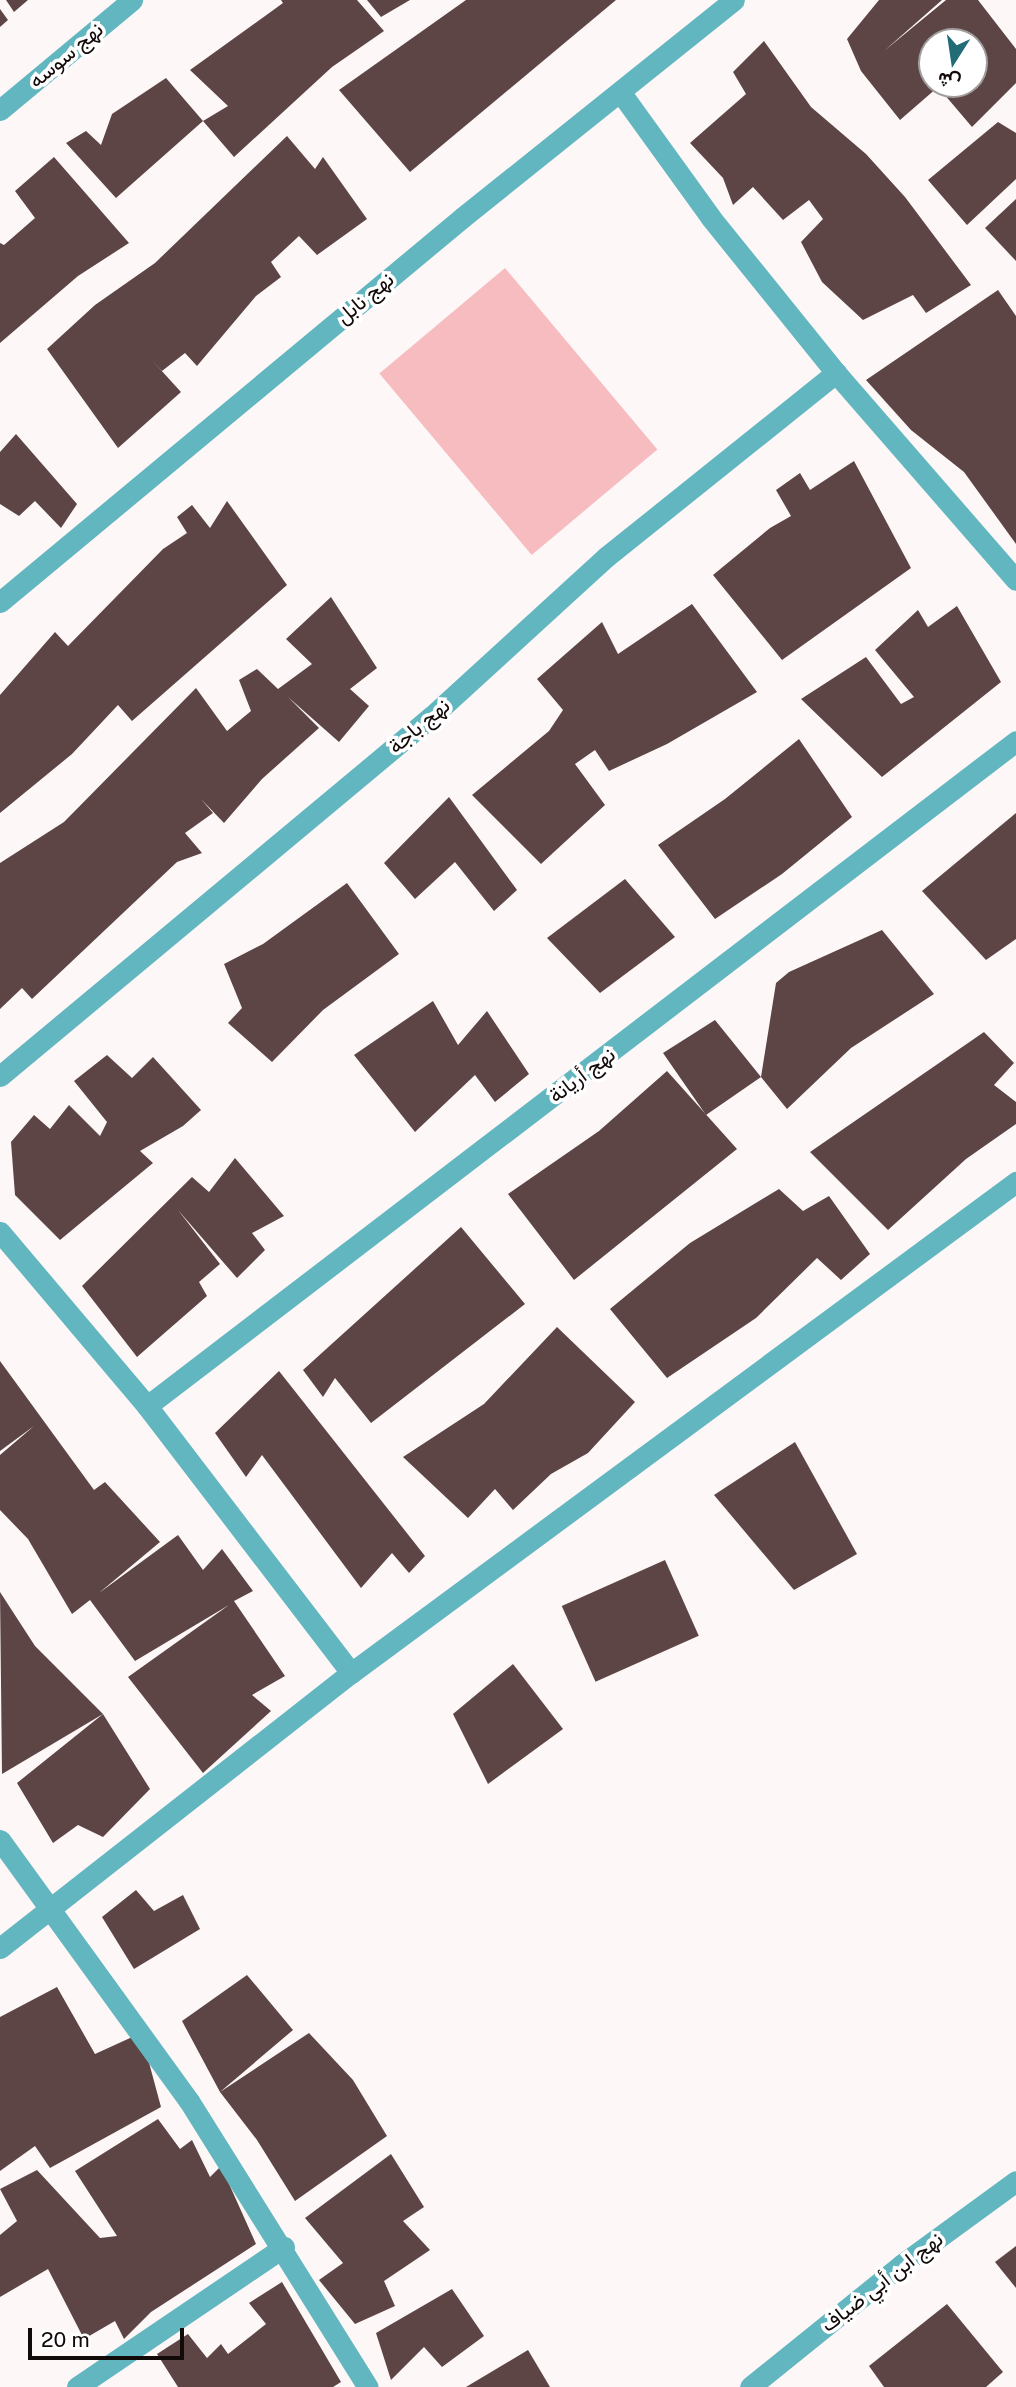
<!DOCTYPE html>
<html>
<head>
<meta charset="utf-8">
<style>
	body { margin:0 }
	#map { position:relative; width:1016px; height:2387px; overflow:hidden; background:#fdf7f7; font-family:"Public Sans",Vazirmatn,sans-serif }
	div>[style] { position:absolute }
	.green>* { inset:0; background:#f7bcbf; transform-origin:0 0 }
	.building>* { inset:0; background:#5d4546; transform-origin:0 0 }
	.street>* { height:21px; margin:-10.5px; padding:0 10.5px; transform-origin:10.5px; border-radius:10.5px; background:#62b6c0 }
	span { translate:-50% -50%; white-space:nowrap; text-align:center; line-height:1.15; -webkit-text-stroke:7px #fff; paint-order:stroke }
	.street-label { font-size:21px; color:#120909 }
	.north { position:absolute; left:918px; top:28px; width:70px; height:70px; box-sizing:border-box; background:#fff; border:2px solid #a09d9d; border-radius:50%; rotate:192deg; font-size:19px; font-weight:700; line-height:28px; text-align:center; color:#120909 }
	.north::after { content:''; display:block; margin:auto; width:24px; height:32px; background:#226c75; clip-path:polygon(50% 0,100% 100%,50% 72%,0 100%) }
	.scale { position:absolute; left:28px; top:2328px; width:156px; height:32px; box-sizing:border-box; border:4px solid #120909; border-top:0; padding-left:9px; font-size:21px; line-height:24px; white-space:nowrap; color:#120909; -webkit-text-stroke:5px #fff; paint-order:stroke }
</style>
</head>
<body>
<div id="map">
	<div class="green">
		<i style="left:505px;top:268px;width:237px;height:164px;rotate:50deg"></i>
	</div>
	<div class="building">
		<i style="clip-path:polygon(6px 0,28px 0,14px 12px)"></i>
		<i style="clip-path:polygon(281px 0,357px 0,384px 31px,332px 67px,234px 157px,203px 121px,116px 198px,66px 143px,86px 131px,101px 145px,112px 114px,166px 78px,203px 121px,228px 106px,190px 70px,283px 3px)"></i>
		<i style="clip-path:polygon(367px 0,410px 0,381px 17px)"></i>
		<i style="clip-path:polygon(466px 0,616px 0,410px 172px,339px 90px)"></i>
		<i style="clip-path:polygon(evenodd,879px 0,942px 0,884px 51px,946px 0,978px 0,1016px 49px,1016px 83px,972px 127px,938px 87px,900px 120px,861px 71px,847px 39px,879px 0,932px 42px,974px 42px,974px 84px,932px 84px,932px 42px)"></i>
		<i style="clip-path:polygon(0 9px,8px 20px,0 27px)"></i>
		<i style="clip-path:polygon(764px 41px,811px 107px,866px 154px,905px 197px,971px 285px,926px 313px,913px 295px,863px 320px,822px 282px,801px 242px,823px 219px,809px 200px,783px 220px,753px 187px,733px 205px,723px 178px,690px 143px,746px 94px,733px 72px)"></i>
		<i style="clip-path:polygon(998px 122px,1016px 133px,1016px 179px,967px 225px,928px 180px)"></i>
		<i style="clip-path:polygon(287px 136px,315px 169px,323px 157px,367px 219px,317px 255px,299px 236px,271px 262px,281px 277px,256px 296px,197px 366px,185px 353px,162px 371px,149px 357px,181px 392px,118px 448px,47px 349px,95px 305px,155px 263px)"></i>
		<i style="clip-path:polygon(54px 157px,129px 243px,78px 276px,0 343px,0 243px,4px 245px,35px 218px,15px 191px)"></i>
		<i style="clip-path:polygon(1016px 199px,1016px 261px,985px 228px)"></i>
		<i style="clip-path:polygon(998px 290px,1016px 316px,1016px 544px,964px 472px,911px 430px,866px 380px)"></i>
		<i style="clip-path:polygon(16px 434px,77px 504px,61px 528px,35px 501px,19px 516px,0 504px,0 452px)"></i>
		<i style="clip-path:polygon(854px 461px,911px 568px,782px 660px,713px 575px,770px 528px,791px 516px,776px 490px,800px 473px,810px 490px)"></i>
		<i style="clip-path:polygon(227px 501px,287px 585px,132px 721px,118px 705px,72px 754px,0 813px,0 695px,55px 632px,68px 646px,163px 549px,187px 533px,177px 517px,192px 505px,210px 528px)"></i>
		<i style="clip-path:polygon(331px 597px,377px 668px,350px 689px,369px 706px,339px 742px,288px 697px,319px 728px,262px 779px,224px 823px,201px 799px,213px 813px,185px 833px,202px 853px,177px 862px,32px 999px,22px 988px,0 1009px,0 863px,64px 822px,196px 688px,227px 731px,251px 711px,239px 680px,257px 669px,278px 689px,312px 664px,286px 639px)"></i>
		<i style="clip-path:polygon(692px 604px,757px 692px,667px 744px,609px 771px,595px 750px,575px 764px,605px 805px,541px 864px,472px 795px,549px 731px,563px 710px,537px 679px,602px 622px,618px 654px)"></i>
		<i style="clip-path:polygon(957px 606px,1001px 682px,882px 777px,801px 699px,866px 657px,901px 704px,914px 697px,875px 650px,918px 610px,928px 627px)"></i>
		<i style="clip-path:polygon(799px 739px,852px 817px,782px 874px,715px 919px,658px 845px,725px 799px)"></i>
		<i style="clip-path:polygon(449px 797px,517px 890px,494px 911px,455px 862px,415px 899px,384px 863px)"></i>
		<i style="clip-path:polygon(1016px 813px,1016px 939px,986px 960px,922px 891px)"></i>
		<i style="clip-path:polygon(625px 879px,675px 937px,600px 993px,547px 938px)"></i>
		<i style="clip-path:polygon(347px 883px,399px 954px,323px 1010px,272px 1062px,228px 1023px,242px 1008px,224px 964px,263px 944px)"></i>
		<i style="clip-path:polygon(882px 930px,934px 994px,851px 1048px,787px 1109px,761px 1077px,706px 1115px,663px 1053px,715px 1020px,761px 1077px,776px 983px,789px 972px)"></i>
		<i style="clip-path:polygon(433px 1001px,458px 1045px,487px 1011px,529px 1074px,495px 1102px,475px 1075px,415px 1132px,354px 1055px)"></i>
		<i style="clip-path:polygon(984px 1032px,1014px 1063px,994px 1085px,1016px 1102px,1016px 1124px,966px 1159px,888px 1230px,810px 1152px)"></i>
		<i style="clip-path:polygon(107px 1055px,132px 1078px,153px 1057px,201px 1110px,183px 1126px,140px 1151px,153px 1163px,60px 1240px,15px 1195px,11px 1142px,34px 1115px,50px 1129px,69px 1105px,100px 1136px,107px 1122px,74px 1081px)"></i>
		<i style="clip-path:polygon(667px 1071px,737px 1149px,574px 1280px,508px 1194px,599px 1131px)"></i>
		<i style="clip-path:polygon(235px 1158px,284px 1216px,252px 1233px,265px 1250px,237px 1278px,178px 1210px,220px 1264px,199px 1282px,207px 1296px,137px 1357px,82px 1286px,192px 1177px,209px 1192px)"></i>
		<i style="clip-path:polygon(779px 1189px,803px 1211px,829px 1196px,870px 1254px,841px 1280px,817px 1258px,756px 1318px,667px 1378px,610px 1309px,690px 1243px)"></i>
		<i style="clip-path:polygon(461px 1227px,525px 1304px,371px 1423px,335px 1378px,323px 1397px,303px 1370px)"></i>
		<i style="clip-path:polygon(557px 1327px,635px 1402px,588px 1453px,551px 1474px,513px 1510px,495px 1489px,468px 1518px,403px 1457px,484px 1404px)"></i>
		<i style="clip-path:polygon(0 1361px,94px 1490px,105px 1482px,160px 1542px,99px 1593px,178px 1535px,203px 1570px,222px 1549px,253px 1591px,234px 1601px,285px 1676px,252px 1695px,271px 1711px,203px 1773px,128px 1677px,229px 1605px,135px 1661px,90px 1600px,72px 1614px,28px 1539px,0 1510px,0 1455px,34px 1426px,0 1451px)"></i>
		<i style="clip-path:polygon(279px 1371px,425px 1556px,409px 1573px,392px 1553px,361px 1588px,262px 1455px,246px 1477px,215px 1433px)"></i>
		<i style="clip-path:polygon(795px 1442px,857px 1554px,794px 1590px,714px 1495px)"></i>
		<i style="left:665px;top:1560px;width:83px;height:113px;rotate:66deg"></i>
		<i style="clip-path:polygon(0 1592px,35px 1646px,103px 1714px,2px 1774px)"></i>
		<i style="clip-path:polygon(513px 1664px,563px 1729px,488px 1784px,453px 1714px)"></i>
		<i style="clip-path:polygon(103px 1714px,150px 1789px,103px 1837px,78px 1825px,53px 1843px,17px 1783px)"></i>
		<i style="clip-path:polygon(136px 1890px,154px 1911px,183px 1895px,200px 1929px,134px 1969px,102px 1917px)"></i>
		<i style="clip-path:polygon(247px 1975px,293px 2030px,220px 2092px,309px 2033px,353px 2080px,387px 2136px,295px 2201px,257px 2140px,220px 2092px,182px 2021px)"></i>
		<i style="clip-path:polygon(57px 1987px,95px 2054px,141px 2033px,161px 2107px,50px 2168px,35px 2146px,0 2171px,0 2017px)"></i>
		<i style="clip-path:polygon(158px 2119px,180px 2149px,192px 2140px,210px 2177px,221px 2166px,256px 2244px,151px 2312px,124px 2339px,115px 2321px,84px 2339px,48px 2269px,0 2297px,0 2235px,17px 2221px,0 2189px,37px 2170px,100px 2238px,117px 2236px,75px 2171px)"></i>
		<i style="clip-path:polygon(391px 2154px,424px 2207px,403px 2221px,430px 2250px,384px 2281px,395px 2306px,355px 2324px,319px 2280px,343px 2263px,305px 2218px)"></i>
		<i style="clip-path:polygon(1016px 2246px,1016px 2288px,995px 2262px)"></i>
		<i style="clip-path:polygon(282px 2282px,341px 2382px,333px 2387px,178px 2387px,157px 2354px,188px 2334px,207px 2358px,221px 2344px,228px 2354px,266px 2324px,249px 2303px)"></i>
		<i style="clip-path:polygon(452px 2289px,484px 2336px,442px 2367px,424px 2347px,391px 2380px,376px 2333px)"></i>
		<i style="clip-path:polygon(947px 2304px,1003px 2372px,986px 2387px,884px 2387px,869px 2366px)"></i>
		<i style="clip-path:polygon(528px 2350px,550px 2387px,466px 2387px)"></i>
	</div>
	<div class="street">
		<i style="left:621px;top:93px;width:154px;rotate:54.2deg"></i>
		<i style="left:711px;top:218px;width:199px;rotate:51.1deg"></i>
		<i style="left:836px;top:373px;width:274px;rotate:49deg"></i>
		<i style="left:0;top:110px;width:172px;rotate:-39.8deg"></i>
		<i style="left:0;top:602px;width:602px;rotate:-39.74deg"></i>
		<i style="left:463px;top:217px;width:347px;rotate:-38.7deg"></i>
		<i style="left:0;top:1076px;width:562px;rotate:-39.81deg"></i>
		<i style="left:432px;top:716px;width:236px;rotate:-42.4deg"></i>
		<i style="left:606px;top:557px;width:295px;rotate:-38.7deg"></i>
		<i style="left:0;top:1232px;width:228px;rotate:49.8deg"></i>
		<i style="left:147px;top:1406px;width:336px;rotate:52.6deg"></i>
		<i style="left:147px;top:1406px;width:1094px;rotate:-37.42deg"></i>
		<i style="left:0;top:1840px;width:322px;rotate:54.1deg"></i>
		<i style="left:189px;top:2101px;width:337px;rotate:58deg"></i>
		<i style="left:0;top:1948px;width:446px;rotate:-38.1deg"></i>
		<i style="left:351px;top:1673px;width:827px;rotate:-36.44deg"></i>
		<i style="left:77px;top:2387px;width:250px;rotate:-34.1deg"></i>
		<i style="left:750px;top:2387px;width:194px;rotate:-38.9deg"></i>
		<i style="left:901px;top:2265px;width:142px;rotate:-36.1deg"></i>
	</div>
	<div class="street-label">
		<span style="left:66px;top:55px;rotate:-40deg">نهج سوسه</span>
		<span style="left:365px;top:298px;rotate:-40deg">نهج نابل</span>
		<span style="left:419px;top:726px;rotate:-40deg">نهج باجة</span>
		<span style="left:582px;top:1075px;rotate:-37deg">نهج أريانة</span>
		<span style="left:882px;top:2282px;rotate:-38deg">نهج ابن أبي ضياف</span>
	</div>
	<div class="north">ش</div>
	<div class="scale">20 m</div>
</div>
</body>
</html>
